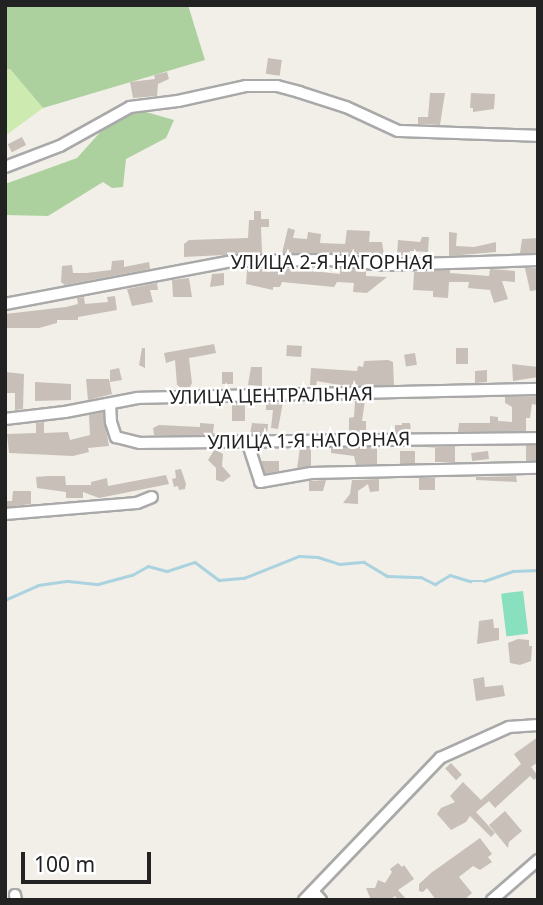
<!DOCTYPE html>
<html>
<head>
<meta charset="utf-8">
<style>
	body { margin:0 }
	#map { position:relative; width:543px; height:905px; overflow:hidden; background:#f2efe9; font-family:"Noto Sans",sans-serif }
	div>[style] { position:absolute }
	.grass>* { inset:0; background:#cdebb0 }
	.forest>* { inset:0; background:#add19e }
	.pitch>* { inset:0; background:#88e0be; transform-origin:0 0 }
	.stream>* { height:2.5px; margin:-1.25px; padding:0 1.25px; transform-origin:1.25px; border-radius:1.25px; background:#aad3df }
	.building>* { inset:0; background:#c7bfb8; transform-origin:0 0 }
	.roads { filter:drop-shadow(2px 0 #a9a9a9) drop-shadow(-2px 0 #a9a9a9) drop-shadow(0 2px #a9a9a9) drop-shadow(0 -2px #a9a9a9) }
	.minor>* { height:10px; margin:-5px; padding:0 5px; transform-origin:5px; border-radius:5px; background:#fff }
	span { translate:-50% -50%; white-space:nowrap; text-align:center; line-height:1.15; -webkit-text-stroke:5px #fff; paint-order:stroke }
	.street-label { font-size:19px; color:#222 }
	.frame { position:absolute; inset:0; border:7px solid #222; pointer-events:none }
	.scale { position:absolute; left:21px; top:852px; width:130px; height:32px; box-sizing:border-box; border:4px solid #222; border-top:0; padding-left:9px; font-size:21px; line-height:24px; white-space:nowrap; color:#222; -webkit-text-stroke:5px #fff; paint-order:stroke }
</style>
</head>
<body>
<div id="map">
	<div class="grass">
		<i style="clip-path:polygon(10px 69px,43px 108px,5px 136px,5px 70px)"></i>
	</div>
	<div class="forest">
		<i style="clip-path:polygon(5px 5px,188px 5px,205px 60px,43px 108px,10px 69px,5px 70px)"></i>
		<i style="clip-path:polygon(139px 110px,174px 120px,166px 138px,126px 159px,123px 187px,112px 188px,103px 182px,48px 216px,5px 215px,5px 184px,77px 158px,104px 128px)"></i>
	</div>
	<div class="pitch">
		<i style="left:523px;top:591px;width:43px;height:22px;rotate:83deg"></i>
	</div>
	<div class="stream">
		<i style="left:5px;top:600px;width:36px;rotate:-24deg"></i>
		<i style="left:38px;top:585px;width:30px;rotate:-8deg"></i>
		<i style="left:68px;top:581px;width:30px;rotate:6deg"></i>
		<i style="left:98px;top:584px;width:35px;rotate:-15deg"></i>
		<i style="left:132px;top:575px;width:18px;rotate:-29deg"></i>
		<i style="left:148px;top:566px;width:20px;rotate:15deg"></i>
		<i style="left:167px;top:571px;width:29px;rotate:-18deg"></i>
		<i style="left:195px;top:562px;width:30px;rotate:37deg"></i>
		<i style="left:219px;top:580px;width:25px;rotate:-5deg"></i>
		<i style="left:244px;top:578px;width:59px;rotate:-21.8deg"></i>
		<i style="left:299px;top:556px;width:19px;rotate:3deg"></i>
		<i style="left:318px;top:557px;width:22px;rotate:18deg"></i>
		<i style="left:339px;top:564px;width:25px;rotate:-5deg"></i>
		<i style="left:364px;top:562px;width:27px;rotate:31deg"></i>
		<i style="left:387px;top:576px;width:34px;rotate:2deg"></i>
		<i style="left:421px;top:577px;width:16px;rotate:27deg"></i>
		<i style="left:435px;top:584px;width:17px;rotate:-31deg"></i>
		<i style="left:450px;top:575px;width:21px;rotate:17deg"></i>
		<i style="left:470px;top:581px;width:14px"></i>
		<i style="left:484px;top:581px;width:31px;rotate:-19deg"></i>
		<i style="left:513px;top:571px;width:25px;rotate:-2deg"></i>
	</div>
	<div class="building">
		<i style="left:268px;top:58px;width:14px;height:16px;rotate:8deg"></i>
		<i style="clip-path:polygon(167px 72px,169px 79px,158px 84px,157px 96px,133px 98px,130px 82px,155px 79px,154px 75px)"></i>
		<i style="clip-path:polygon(430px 93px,445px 93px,440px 125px,418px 124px,418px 117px,428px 117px)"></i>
		<i style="clip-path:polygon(471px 93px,495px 94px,494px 109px,473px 112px,473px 108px,470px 108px)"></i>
		<i style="left:22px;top:137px;width:9px;height:16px;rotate:63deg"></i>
		<i style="clip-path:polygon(254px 211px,261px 211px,261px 219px,269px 219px,269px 227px,261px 227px,262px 253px,184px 257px,184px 244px,189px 240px,248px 238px,249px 220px,254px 220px)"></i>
		<i style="clip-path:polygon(288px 228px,295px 230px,293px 238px,307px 239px,308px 232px,321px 234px,320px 243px,345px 244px,347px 230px,370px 231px,369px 242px,382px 242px,384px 255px,282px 253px)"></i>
		<i style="clip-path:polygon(449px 232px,457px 233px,456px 246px,474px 247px,496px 242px,496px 252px,449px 256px)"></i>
		<i style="clip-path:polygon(422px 237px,429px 237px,428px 252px,410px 251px,410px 256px,397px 255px,398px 240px,420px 242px)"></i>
		<i style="clip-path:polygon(538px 238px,538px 253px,520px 253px,522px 239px)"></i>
		<i style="clip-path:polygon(124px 260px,124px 267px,149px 262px,150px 269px,65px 285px,61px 282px,62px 266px,72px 265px,73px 273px,86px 273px,111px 270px,112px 261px)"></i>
		<i style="clip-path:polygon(284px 268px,340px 274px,340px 268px,366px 271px,366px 276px,387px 277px,367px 293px,353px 292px,354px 283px,337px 282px,334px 287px,282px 282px,280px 287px,273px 287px,273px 290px,246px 284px,247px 270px)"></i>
		<i style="clip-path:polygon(525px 268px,538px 268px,538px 290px,530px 291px)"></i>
		<i style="clip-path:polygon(490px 269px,515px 271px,515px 282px,502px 281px,508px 299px,494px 303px,490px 290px,468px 288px,469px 282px,449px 282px,448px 298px,433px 297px,433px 291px,413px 290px,414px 272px,450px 270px,450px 273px,489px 276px)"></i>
		<i style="clip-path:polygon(224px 273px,224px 285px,210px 287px,212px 274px)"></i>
		<i style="clip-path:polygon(189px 278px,192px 297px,173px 297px,172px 280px)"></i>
		<i style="clip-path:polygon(157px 283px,158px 290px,150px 290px,153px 302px,132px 306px,127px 289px)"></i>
		<i style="clip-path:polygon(115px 296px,117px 310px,78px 317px,78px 320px,57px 320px,57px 323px,39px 328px,6px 328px,5px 314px,66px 307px,78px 304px,77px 298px,84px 297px,85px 304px,108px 302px,107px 297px)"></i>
		<i style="clip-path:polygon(214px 344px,216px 353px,189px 358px,192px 383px,190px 387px,181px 388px,177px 385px,175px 360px,166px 363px,164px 353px)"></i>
		<i style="left:287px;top:345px;width:15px;height:11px;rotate:4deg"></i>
		<i style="clip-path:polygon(142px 348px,145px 348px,145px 368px,139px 365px)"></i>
		<i style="left:456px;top:348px;width:12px;height:16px"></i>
		<i style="left:415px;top:353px;width:12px;height:11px;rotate:81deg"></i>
		<i style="clip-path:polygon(388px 360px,393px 362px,394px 385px,345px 386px,317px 381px,316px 386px,310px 385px,311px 368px,357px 371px,358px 366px,363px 367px,364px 361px)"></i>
		<i style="clip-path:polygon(512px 364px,538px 367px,538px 377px,513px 381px)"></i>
		<i style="clip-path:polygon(251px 367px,262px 367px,262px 386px,248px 385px)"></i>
		<i style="clip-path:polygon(119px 368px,122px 380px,110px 382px,110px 370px)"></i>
		<i style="clip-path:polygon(487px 370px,487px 382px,475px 383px,475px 371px)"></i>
		<i style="clip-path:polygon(5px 372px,24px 374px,23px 409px,15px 410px,15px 393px,5px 393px)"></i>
		<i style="left:222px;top:372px;width:11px;height:12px"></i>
		<i style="clip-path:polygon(86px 379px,109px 379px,112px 394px,88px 400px)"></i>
		<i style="clip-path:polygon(35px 382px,71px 384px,71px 400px,35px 401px)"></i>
		<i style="clip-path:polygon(538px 396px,538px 405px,532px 404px,530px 418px,526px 418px,526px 431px,458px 432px,459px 423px,490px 423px,490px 416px,498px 417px,498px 421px,512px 422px,512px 407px,505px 403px,505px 397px)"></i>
		<i style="clip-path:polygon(365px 400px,362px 421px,366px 421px,366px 433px,349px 433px,349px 418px,354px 417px,355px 401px)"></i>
		<i style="clip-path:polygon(283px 402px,278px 429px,271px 428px,273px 410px,266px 410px,266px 403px)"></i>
		<i style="left:232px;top:403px;width:13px;height:18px"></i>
		<i style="clip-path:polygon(103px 412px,109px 446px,88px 448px,89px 452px,73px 456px,9px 453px,7px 434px,36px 433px,36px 423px,44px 422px,44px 433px,68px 432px,70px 440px,90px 435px,89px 415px)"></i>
		<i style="clip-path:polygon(200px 423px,214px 424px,213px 433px,223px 435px,154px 435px,153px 428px,159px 425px,200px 427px)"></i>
		<i style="clip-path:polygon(252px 423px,268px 424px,267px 434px,250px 434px)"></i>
		<i style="clip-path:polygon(402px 423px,410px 423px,411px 432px,395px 432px,395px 425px,402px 425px)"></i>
		<i style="left:538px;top:445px;width:16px;height:12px;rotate:90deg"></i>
		<i style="clip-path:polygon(455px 446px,455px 462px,435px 462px,435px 448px,425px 448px)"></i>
		<i style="clip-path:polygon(377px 447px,377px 464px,356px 465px,354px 456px,331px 453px,331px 448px)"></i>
		<i style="clip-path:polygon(300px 448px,311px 448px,311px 466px,297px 468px)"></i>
		<i style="clip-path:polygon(215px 449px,223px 454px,222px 466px,231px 476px,223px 482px,216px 480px,216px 468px,208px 460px)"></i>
		<i style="left:400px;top:451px;width:15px;height:13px"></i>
		<i style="left:488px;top:451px;width:8px;height:17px;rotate:83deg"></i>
		<i style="clip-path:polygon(261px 461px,279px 461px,279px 471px,265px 474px)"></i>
		<i style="clip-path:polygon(181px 469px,186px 484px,185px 489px,179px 490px,178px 486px,174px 487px,172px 479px,176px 478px,175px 470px)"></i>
		<i style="clip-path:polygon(166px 475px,169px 484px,99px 498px,83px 492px,83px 498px,66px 498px,66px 492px,37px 488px,36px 477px,48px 476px,65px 476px,66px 485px,91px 485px,91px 482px,107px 478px,108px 486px)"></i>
		<i style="clip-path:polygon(516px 476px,517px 482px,476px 480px,476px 477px)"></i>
		<i style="left:419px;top:478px;width:16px;height:12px"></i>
		<i style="clip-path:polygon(379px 479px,379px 491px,370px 492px,368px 484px,358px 491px,358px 504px,343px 503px,350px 494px,352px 480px)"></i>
		<i style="clip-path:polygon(326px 480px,323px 491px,309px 491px,309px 481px)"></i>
		<i style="clip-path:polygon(13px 491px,31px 491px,31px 504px,5px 507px,5px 501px,12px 501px)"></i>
		<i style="clip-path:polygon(493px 619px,494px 628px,499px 628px,499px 640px,477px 644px,479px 621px)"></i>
		<i style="clip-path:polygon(518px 639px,529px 640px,529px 646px,532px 646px,531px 661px,520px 665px,510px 663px,508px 643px)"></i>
		<i style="clip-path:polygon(484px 677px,485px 687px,503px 685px,505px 696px,476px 701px,473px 679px)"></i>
		<i style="clip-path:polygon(538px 737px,538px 762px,531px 767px,538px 776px,534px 780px,530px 776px,495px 808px,489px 801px,476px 812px,495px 833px,491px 837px,470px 816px,466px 822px,451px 830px,437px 814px,441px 808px,455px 802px,450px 796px,463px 782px,481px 800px,521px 764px,514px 754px)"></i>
		<i style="left:451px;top:763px;width:16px;height:8px;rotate:47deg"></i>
		<i style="clip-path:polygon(505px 811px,522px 831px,509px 842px,508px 848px,489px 825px)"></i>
		<i style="clip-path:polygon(480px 838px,492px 854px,488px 857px,492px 862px,480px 870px,473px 866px,459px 877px,472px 893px,464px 900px,436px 900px,427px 888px,423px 892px,419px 891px,419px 884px,431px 873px)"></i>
		<i style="clip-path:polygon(398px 863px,402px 867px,404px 865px,414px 879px,398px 890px,407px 900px,398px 900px,395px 896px,390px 900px,371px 900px,366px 888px,375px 888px,378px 880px,385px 883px,392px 872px,390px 869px)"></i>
	</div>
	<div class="roads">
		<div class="minor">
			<i style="left:5px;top:167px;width:59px;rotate:-20.9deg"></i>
			<i style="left:60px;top:146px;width:80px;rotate:-29.1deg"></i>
			<i style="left:130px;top:107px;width:48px;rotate:-7.1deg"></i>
			<i style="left:178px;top:101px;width:70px;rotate:-12.4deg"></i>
			<i style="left:246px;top:86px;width:31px"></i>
			<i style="left:277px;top:86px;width:23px;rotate:15deg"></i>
			<i style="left:299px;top:92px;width:49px;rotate:17.7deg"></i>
			<i style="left:346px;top:107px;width:57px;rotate:24.8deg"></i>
			<i style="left:398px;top:131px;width:140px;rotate:2deg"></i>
			<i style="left:5px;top:304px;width:232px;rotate:-10.7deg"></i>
			<i style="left:233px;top:261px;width:96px;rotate:-0.6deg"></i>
			<i style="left:329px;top:260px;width:60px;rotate:4.8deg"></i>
			<i style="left:389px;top:265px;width:149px;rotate:-1.9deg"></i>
			<i style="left:110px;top:404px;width:18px;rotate:87deg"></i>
			<i style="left:111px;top:422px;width:16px;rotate:72deg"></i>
			<i style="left:116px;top:437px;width:25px;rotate:14deg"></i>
			<i style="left:140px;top:443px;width:398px;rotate:-0.7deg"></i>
			<i style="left:5px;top:419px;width:60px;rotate:-6.7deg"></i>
			<i style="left:65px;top:412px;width:74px;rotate:-10.9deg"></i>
			<i style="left:138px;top:398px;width:400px;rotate:-1.3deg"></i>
			<i style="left:248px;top:444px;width:40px;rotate:72deg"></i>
			<i style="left:260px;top:482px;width:52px;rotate:-10deg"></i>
			<i style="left:311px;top:473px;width:227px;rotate:-1.3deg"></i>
			<i style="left:5px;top:514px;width:132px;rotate:-4.8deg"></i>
			<i style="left:137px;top:503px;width:16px;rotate:-22deg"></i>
			<i style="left:314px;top:892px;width:11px;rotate:49deg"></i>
			<i style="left:15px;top:895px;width:5px;rotate:79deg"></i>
			<i style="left:304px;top:900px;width:197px;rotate:-46.2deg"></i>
			<i style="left:440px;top:758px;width:76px;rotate:-24.2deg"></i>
			<i style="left:509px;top:727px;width:29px;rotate:-4deg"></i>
			<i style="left:492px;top:900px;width:61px;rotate:-41deg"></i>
		</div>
	</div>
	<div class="street-label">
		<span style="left:332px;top:263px">УЛИЦА 2-Я НАГОРНАЯ</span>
		<span style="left:271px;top:396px;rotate:-1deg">УЛИЦА ЦЕНТРАЛЬНАЯ</span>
		<span style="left:309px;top:441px;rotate:-1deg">УЛИЦА 1-Я НАГОРНАЯ</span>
	</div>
	<div class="frame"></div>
	<div class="scale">100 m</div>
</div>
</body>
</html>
